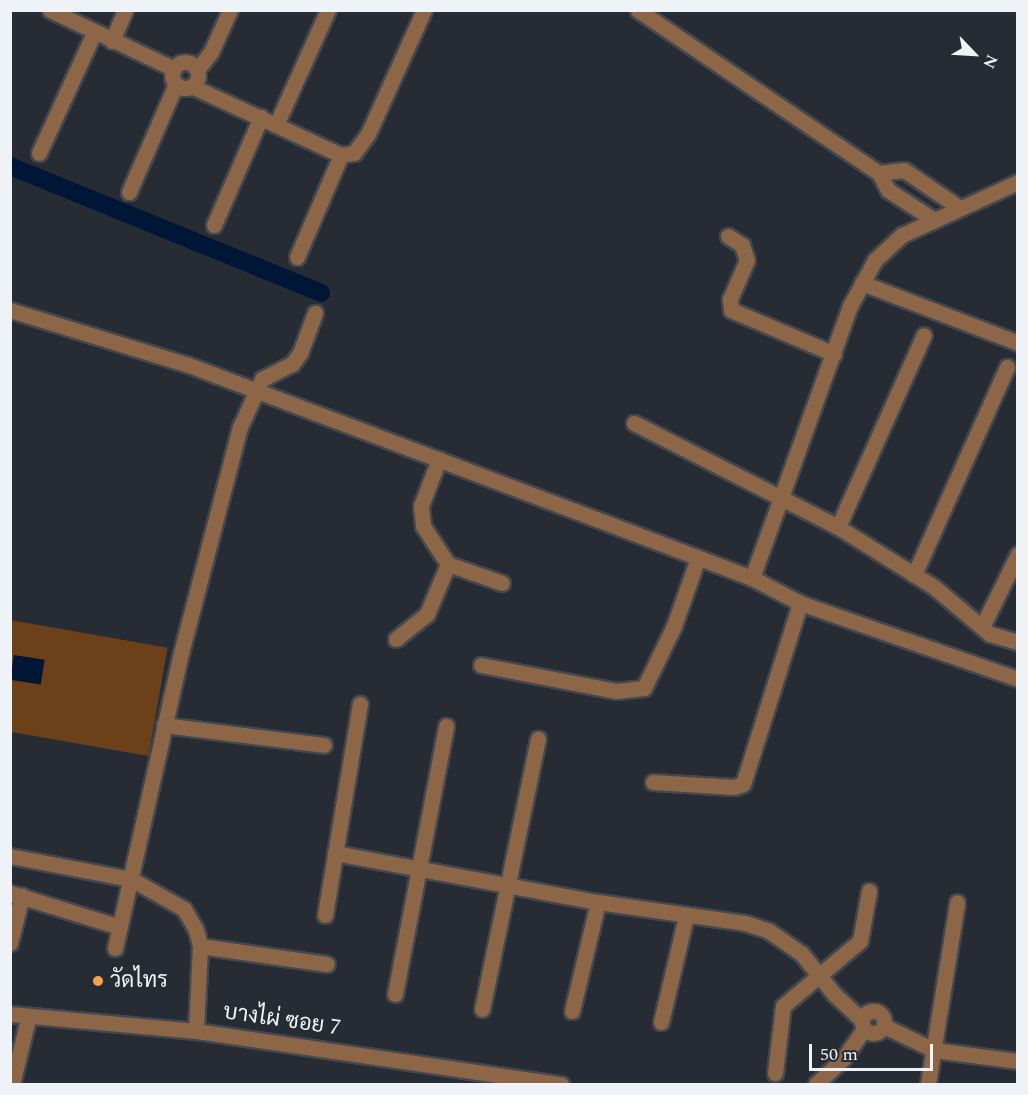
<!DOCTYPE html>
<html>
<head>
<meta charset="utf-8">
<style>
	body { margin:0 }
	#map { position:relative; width:1028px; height:1095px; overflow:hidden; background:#272c34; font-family:Spectral,Sarabun,serif }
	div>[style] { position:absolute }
	.green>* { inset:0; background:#6c4119; transform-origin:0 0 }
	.water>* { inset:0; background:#001637; transform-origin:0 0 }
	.canal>* { height:18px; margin:-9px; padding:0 9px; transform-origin:9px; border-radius:9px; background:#001637 }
	.roads { filter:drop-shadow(2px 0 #43484f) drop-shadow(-2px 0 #43484f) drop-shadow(0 2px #43484f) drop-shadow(0 -2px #43484f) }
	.minor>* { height:15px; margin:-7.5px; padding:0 7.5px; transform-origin:7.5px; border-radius:7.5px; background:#8c6646 }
	.minor>.ring { margin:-7.5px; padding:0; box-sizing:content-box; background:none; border:15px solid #8c6646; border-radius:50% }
	.dots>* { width:16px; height:16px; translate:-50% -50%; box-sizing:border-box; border:3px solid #272c34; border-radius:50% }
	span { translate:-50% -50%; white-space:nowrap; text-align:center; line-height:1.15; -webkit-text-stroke:5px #272c34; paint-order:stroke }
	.poi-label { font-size:22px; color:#eff2f7 }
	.left { translate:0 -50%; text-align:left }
	.street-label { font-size:22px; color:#eff2f7 }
	.frame { position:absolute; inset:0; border:12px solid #eff2f7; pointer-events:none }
	.north { position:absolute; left:944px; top:24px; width:60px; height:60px; -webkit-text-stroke:4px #272c34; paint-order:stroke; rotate:115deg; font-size:16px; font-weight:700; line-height:24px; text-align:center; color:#eff2f7 }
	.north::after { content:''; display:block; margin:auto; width:21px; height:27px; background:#eff2f7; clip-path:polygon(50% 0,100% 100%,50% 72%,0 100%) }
	.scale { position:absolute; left:809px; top:1044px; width:124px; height:27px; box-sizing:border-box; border:3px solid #eff2f7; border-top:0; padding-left:8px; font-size:18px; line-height:21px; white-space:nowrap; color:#eff2f7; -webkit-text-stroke:4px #272c34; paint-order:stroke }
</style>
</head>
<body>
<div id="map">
	<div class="green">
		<i style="left:10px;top:620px;width:160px;height:110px;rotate:10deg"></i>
	</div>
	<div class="water">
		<i style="left:14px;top:655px;width:31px;height:25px;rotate:9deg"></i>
	</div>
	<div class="canal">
		<i style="left:10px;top:166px;width:336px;rotate:22.2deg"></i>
	</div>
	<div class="roads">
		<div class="minor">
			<i style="left:50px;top:10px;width:137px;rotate:25.4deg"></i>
			<i style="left:638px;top:10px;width:291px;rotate:34.1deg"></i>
			<i style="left:879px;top:173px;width:19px;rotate:62deg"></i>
			<i style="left:888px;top:190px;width:55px;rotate:33.1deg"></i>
			<i style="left:112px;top:41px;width:34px;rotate:-67deg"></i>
			<i class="ring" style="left:172px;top:62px;width:11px;height:11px"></i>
			<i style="left:197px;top:70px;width:23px;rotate:-52deg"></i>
			<i style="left:211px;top:52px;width:46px;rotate:-65.7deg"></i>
			<i style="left:191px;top:86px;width:165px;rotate:24.7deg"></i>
			<i style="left:341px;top:155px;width:13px;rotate:-9deg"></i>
			<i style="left:354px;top:153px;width:24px;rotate:-54deg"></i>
			<i style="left:368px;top:134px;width:136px;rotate:-65.7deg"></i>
			<i style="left:276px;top:125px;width:126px;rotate:-65.7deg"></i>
			<i style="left:39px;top:153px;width:132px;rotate:-65.4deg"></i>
			<i style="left:879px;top:173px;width:25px;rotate:-7deg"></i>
			<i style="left:904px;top:170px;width:68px;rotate:34.2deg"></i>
			<i style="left:129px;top:192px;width:118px;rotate:-66.5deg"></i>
			<i style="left:214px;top:225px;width:118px;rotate:-66.5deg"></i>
			<i style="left:728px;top:236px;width:17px;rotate:33deg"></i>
			<i style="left:742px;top:245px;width:16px;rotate:72deg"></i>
			<i style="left:747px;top:260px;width:43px;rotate:113.6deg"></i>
			<i style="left:730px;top:299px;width:11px;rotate:85deg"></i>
			<i style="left:731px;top:310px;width:112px;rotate:23.1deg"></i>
			<i style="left:297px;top:257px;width:111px;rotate:-66.7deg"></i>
			<i style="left:862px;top:283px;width:167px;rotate:21deg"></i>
			<i style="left:10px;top:310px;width:184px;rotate:17.1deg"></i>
			<i style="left:186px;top:364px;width:605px;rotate:20.71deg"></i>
			<i style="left:752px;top:578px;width:54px;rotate:27.5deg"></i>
			<i style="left:800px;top:603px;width:231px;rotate:19.2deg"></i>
			<i style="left:634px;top:423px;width:229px;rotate:27deg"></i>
			<i style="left:838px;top:527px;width:113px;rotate:32deg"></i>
			<i style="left:934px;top:587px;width:73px;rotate:40deg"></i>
			<i style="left:990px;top:634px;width:29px;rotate:16deg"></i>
			<i style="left:439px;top:459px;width:50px;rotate:111deg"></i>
			<i style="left:421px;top:506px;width:20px;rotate:84deg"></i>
			<i style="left:423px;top:526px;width:45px;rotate:56.7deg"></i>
			<i style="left:448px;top:564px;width:57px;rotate:19.4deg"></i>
			<i style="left:838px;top:527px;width:210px;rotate:-65.9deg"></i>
			<i style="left:914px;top:575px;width:228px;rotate:-65.9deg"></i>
			<i style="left:752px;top:578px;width:289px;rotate:-70.2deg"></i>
			<i style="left:850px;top:306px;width:52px;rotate:-61.5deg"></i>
			<i style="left:875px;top:260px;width:37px;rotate:-43deg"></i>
			<i style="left:902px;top:235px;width:128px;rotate:-24.6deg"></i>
			<i style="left:982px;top:627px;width:81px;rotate:-63.7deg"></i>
			<i style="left:396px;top:639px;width:40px;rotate:-39deg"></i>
			<i style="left:427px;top:614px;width:54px;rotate:-67.2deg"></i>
			<i style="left:481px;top:665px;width:137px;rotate:10.9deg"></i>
			<i style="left:616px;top:691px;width:28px;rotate:-6deg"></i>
			<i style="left:644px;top:688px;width:69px;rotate:-64.2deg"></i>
			<i style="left:674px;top:626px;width:72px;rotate:-70.6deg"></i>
			<i style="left:164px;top:725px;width:161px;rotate:7.1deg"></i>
			<i style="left:653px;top:782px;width:81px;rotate:3.5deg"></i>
			<i style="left:734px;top:787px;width:9px;rotate:-18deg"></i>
			<i style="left:743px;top:784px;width:190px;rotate:-72.5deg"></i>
			<i style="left:335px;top:853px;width:268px;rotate:10.6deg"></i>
			<i style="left:598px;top:902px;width:148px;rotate:8.1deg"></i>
			<i style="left:745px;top:923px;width:25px;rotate:18deg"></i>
			<i style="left:769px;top:931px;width:39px;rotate:35deg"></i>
			<i style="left:801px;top:953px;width:53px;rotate:51.2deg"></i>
			<i style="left:834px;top:994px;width:38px;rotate:43deg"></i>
			<i style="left:10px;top:856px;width:123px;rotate:10.8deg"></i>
			<i style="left:131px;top:879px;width:61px;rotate:29.5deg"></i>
			<i style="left:184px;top:909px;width:24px;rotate:60deg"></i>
			<i style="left:196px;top:930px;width:16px;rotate:76deg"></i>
			<i style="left:200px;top:946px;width:85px;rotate:92.7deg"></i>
			<i style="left:196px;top:1031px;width:369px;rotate:8.3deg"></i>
			<i style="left:10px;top:893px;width:115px;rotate:17.2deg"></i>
			<i style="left:325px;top:915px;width:214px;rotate:-80.6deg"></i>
			<i style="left:10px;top:943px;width:49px;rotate:-75.7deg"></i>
			<i style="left:200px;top:946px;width:128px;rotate:8.1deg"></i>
			<i style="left:115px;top:948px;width:302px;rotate:-77.4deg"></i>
			<i style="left:181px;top:653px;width:234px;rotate:-75.4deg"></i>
			<i style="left:240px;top:427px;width:53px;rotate:-65.4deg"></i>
			<i style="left:262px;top:379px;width:34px;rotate:-27deg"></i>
			<i style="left:292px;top:364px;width:14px;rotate:-54deg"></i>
			<i style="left:300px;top:353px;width:43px;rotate:-69.4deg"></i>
			<i style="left:395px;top:994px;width:273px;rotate:-79.2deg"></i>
			<i style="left:482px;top:1009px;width:276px;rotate:-78.3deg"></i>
			<i class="ring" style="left:862px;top:1011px;width:7px;height:7px"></i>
			<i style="left:572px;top:1011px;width:112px;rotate:-76.6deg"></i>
			<i style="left:10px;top:1014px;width:187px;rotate:5.2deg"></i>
			<i style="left:661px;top:1022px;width:109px;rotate:-76.7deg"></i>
			<i style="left:884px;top:1026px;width:55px;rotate:25.6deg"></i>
			<i style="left:934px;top:1050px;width:85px;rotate:7.5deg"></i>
			<i style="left:775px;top:1073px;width:67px;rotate:-83.2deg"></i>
			<i style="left:783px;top:1006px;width:101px;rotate:-40.2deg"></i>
			<i style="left:860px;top:941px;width:51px;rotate:-79.8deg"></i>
			<i style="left:12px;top:1084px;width:67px;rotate:-76.2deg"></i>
			<i style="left:816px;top:1084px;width:37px;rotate:-43deg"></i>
			<i style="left:843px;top:1059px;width:37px;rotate:-55deg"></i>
			<i style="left:928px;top:1084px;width:184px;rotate:-80.9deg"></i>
		</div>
	</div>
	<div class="dots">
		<i style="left:98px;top:981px;background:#f9a04d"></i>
	</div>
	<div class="poi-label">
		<span class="left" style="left:110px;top:981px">วัดไทร</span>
	</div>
	<div class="street-label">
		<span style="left:282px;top:1020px;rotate:8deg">บางไผ่ ซอย 7</span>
	</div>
	<div class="frame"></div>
	<div class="north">N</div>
	<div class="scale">50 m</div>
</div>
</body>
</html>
